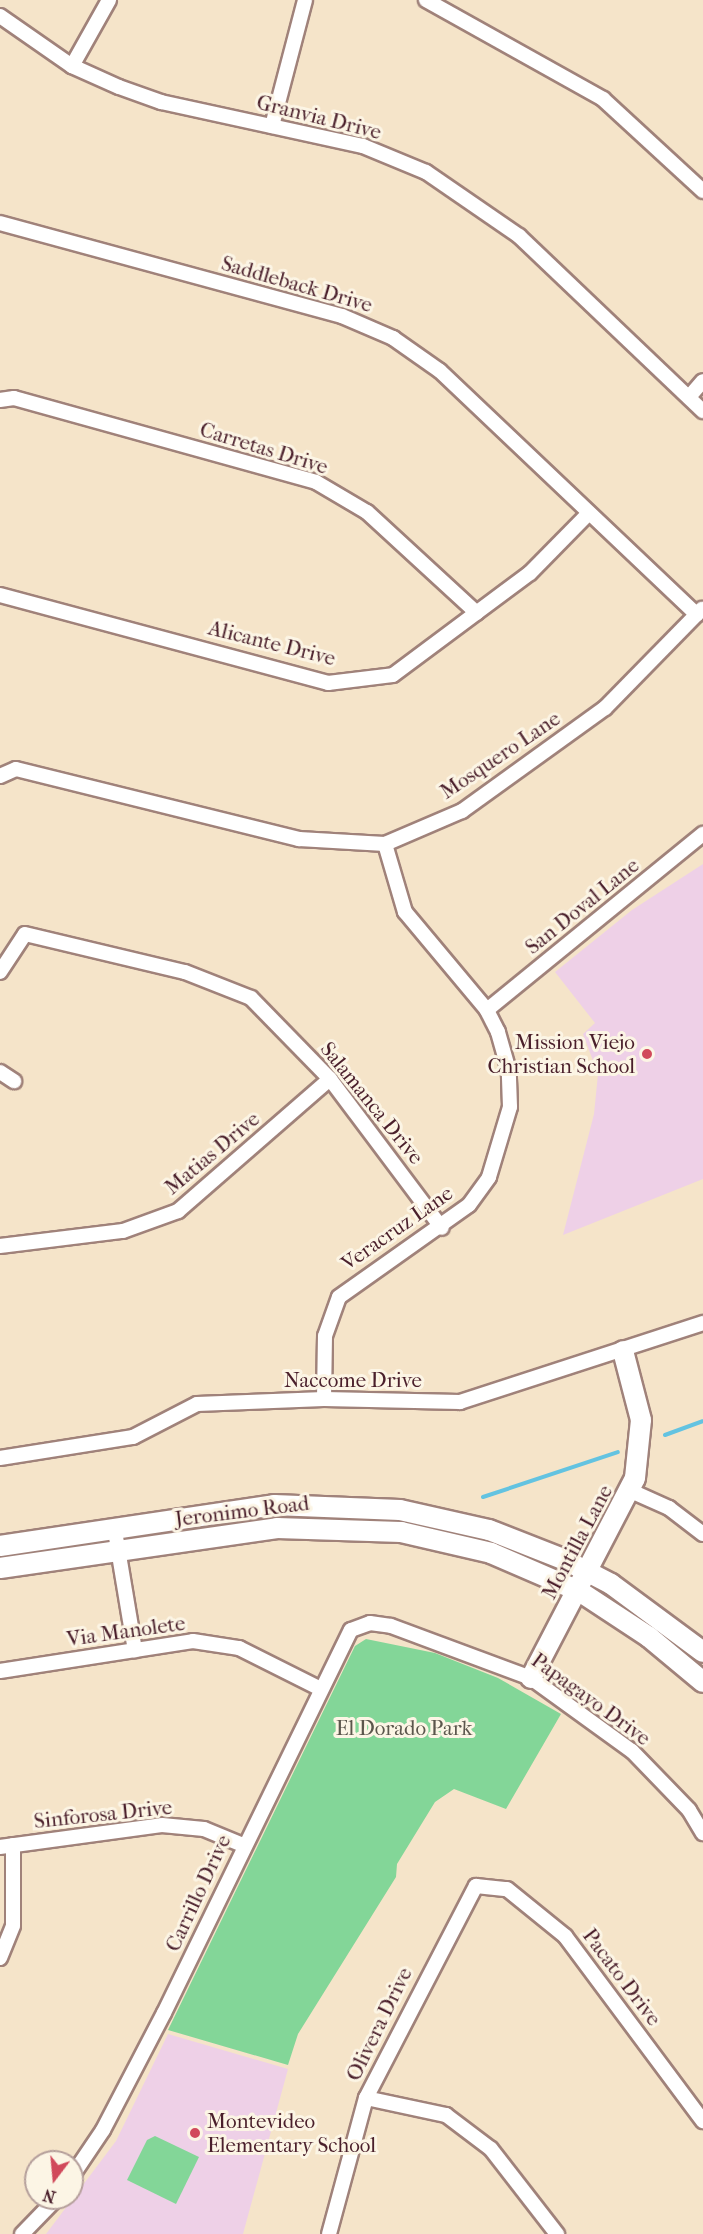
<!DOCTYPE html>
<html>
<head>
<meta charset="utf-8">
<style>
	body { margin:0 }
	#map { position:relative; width:703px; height:2234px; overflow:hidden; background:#f5e4c9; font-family:"IM FELL French Canon",serif }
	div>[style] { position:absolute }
	.built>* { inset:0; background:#eed0e7 }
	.green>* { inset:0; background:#83d698 }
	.stream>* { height:4px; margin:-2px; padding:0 2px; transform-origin:2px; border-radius:2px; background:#63c3e1 }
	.roads { filter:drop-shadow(2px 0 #a0827a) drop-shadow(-2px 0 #a0827a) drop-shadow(0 2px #a0827a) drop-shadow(0 -2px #a0827a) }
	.street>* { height:14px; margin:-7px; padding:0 7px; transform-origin:7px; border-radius:7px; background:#fff }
	.secondary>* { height:20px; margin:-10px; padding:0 10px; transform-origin:10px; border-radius:10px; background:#fff }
	.dots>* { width:16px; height:16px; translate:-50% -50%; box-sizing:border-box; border:3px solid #fcf5e5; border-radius:50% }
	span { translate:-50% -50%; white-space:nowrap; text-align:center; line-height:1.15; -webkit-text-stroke:6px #fcf5e5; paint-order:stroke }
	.street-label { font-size:21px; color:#4a1f2b }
	.poi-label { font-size:21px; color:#4a1f2b }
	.right { translate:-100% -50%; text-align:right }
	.left { translate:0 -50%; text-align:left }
	.park-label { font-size:21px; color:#5b564c }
	.north { position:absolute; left:24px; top:2150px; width:60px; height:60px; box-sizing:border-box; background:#fcf5e5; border:2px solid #b59f9b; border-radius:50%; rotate:196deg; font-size:16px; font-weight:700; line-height:24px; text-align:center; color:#4a1f2b }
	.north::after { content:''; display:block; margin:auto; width:21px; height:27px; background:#d1495b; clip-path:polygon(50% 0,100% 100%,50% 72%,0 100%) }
</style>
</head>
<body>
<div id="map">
	<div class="built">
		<i style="clip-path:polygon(703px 864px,703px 1179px,563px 1235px,594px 1114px,598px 1074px,583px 1034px,595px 1023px,555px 972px,632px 910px)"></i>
		<i style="clip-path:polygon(168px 2034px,288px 2069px,243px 2234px,46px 2234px,116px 2141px)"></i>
	</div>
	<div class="green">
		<i style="clip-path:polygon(366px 1639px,435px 1653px,498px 1678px,561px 1714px,506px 1809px,454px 1789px,435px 1802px,397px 1864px,396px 1877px,298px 2034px,288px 2065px,168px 2030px,355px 1646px)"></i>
		<i style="clip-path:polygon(155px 2136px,199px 2157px,176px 2204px,127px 2180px,147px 2140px)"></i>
	</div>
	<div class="stream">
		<i style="left:665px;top:1435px;width:40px;rotate:-20.2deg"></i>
		<i style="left:483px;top:1497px;width:142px;rotate:-18.4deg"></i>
	</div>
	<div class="roads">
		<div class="street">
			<i style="left:426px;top:0;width:203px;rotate:29.2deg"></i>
			<i style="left:603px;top:99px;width:136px;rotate:42.6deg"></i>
			<i style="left:0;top:16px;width:88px;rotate:34.8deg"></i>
			<i style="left:72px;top:66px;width:51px;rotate:24.1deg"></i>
			<i style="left:119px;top:87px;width:45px;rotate:19.7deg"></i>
			<i style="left:161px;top:102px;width:207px;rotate:12.3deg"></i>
			<i style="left:363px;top:146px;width:68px;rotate:22.4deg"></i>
			<i style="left:426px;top:172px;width:113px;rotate:34.5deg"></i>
			<i style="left:519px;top:236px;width:254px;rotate:43.6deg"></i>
			<i style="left:72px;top:66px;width:76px;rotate:-60.7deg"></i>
			<i style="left:272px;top:126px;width:130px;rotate:-75.3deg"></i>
			<i style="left:0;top:223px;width:354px;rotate:15.2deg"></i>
			<i style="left:342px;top:316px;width:56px;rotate:23.3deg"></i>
			<i style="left:393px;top:338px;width:57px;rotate:35.1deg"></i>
			<i style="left:440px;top:371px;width:354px;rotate:43.5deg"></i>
			<i style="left:689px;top:397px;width:21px;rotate:-49deg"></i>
			<i style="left:0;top:400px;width:14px;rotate:-8deg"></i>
			<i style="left:14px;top:398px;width:313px;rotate:15.5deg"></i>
			<i style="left:316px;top:482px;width:59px;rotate:30.5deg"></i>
			<i style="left:367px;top:512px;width:149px;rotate:42.6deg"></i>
			<i style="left:0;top:595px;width:340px;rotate:15deg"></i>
			<i style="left:328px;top:683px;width:65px;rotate:-7deg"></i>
			<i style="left:393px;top:675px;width:171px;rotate:-36.7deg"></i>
			<i style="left:530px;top:573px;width:84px;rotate:-45.5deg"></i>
			<i style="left:0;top:776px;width:17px;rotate:-24deg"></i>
			<i style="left:16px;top:769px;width:292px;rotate:13.9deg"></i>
			<i style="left:299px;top:839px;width:86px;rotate:3.3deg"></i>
			<i style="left:385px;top:844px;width:84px;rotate:-23.2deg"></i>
			<i style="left:462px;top:811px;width:176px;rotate:-35.8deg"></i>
			<i style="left:605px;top:708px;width:139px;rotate:-45.6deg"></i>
			<i style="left:0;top:972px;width:45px;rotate:-56.7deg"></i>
			<i style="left:25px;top:934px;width:164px;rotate:13.4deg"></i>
			<i style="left:185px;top:972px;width:71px;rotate:21.5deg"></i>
			<i style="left:251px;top:998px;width:113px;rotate:45.7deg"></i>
			<i style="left:330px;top:1079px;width:186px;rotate:53.1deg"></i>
			<i style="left:487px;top:1010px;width:279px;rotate:-39.2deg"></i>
			<i style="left:0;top:1072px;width:17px;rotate:33deg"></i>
			<i style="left:0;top:1246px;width:124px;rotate:-7deg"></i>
			<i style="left:123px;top:1231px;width:59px;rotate:-20deg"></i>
			<i style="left:178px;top:1211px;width:201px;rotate:-41deg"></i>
			<i style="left:324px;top:1399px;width:63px;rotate:-89.1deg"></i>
			<i style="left:325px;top:1336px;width:41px;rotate:-70.3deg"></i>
			<i style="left:339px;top:1297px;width:159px;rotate:-35.3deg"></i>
			<i style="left:469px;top:1205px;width:34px;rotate:-54deg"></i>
			<i style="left:489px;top:1177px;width:73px;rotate:-73.3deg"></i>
			<i style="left:510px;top:1107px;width:36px;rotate:-92deg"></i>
			<i style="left:509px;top:1071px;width:41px;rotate:-105.8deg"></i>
			<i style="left:498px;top:1032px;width:25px;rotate:-117deg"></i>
			<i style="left:487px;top:1010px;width:128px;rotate:-129.9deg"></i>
			<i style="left:405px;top:912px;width:71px;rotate:-106.4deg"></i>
			<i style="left:0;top:1458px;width:135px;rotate:-9deg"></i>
			<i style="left:133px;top:1437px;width:72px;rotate:-27.3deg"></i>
			<i style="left:197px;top:1404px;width:127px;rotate:-2.3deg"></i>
			<i style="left:324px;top:1399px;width:136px;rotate:1.3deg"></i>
			<i style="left:460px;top:1402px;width:256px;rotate:-18deg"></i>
			<i style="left:631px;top:1491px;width:42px;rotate:24.1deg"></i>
			<i style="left:669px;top:1508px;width:43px;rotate:37.4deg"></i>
			<i style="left:115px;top:1531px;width:121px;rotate:80.5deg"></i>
			<i style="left:0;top:1671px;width:195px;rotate:-8.8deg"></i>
			<i style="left:193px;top:1641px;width:47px;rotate:8.7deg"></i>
			<i style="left:239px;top:1648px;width:92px;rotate:26.6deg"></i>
			<i style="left:0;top:1847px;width:163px;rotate:-7.7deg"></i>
			<i style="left:162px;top:1825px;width:42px;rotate:5.4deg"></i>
			<i style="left:204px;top:1829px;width:42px;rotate:22.3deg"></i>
			<i style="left:0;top:1958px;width:35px;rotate:-68deg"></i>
			<i style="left:13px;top:1925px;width:80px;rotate:-90deg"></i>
			<i style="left:366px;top:2098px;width:82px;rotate:12deg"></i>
			<i style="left:446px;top:2115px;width:56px;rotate:37.1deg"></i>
			<i style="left:491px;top:2149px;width:108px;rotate:52.2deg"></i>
			<i style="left:72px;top:2176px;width:55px;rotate:-56deg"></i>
			<i style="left:103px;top:2130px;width:132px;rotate:-62.5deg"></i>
			<i style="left:164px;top:2013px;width:426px;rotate:-64deg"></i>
			<i style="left:351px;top:1630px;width:20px;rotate:-20deg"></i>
			<i style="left:370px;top:1623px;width:21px;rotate:8deg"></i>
			<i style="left:391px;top:1626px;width:149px;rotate:20.4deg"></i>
			<i style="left:531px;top:1678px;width:125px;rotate:35.9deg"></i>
			<i style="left:632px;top:1751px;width:82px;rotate:46deg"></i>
			<i style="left:689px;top:1810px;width:27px;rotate:59deg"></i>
			<i style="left:22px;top:2234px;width:50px;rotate:-45.8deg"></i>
			<i style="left:329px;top:2234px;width:141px;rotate:-74.8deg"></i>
			<i style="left:366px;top:2098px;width:239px;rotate:-62.6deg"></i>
			<i style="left:476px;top:1886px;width:31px;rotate:6deg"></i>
			<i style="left:507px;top:1889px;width:75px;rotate:39deg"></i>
			<i style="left:565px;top:1936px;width:231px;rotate:53.3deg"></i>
		</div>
		<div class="secondary">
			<i style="left:0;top:1546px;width:277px;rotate:-8.5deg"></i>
			<i style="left:274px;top:1505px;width:126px;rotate:2.3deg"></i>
			<i style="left:400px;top:1510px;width:91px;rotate:12.7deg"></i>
			<i style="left:489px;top:1530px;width:79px;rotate:21.4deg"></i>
			<i style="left:563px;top:1559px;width:54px;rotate:27.5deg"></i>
			<i style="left:611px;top:1584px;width:114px;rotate:36.5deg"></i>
			<i style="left:0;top:1568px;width:280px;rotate:-8.2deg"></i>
			<i style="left:277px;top:1528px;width:124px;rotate:1.8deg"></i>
			<i style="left:401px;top:1532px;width:92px;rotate:13.1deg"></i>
			<i style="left:491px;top:1553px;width:96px;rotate:23.4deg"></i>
			<i style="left:579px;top:1591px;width:84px;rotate:33.3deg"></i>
			<i style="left:649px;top:1637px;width:70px;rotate:39.8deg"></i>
			<i style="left:531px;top:1678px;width:225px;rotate:-62.5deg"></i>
			<i style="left:635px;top:1478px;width:58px;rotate:-84.1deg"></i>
			<i style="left:641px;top:1420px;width:71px;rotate:-104.6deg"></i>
		</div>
	</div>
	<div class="dots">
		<i style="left:647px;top:1054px;background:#d1495b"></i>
		<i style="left:195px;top:2133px;background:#d1495b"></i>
	</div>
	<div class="street-label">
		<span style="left:319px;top:117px;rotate:14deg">Granvia Drive</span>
		<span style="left:297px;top:284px;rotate:16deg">Saddleback Drive</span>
		<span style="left:264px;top:448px;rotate:17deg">Carretas Drive</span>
		<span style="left:272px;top:643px;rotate:14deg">Alicante Drive</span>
		<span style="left:500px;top:755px;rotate:-34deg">Mosquero Lane</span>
		<span style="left:582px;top:906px;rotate:-39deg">San Doval Lane</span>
		<span style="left:372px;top:1103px;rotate:51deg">Salamanca Drive</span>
		<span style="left:212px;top:1153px;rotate:-40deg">Matias Drive</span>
		<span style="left:397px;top:1228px;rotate:-35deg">Veracruz Lane</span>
		<span style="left:353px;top:1380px">Naccome Drive</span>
		<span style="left:242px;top:1511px;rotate:-7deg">Jeronimo Road</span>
		<span style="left:577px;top:1542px;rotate:-62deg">Montilla Lane</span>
		<span style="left:126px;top:1631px;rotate:-8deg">Via Manolete</span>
		<span style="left:591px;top:1699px;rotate:36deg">Papagayo Drive</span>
		<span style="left:103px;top:1814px;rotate:-6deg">Sinforosa Drive</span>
		<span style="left:198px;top:1893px;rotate:-65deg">Carrillo Drive</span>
		<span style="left:622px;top:1977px;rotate:53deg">Pacato Drive</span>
		<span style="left:379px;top:2024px;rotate:-64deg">Olivera Drive</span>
	</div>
	<div class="poi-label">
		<span class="right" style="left:635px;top:1054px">Mission Viejo<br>Christian School</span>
		<span class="left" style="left:207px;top:2133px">Montevideo<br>Elementary School</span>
	</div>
	<div class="park-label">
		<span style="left:404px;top:1728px">El Dorado Park</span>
	</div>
	<div class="north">N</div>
</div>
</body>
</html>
